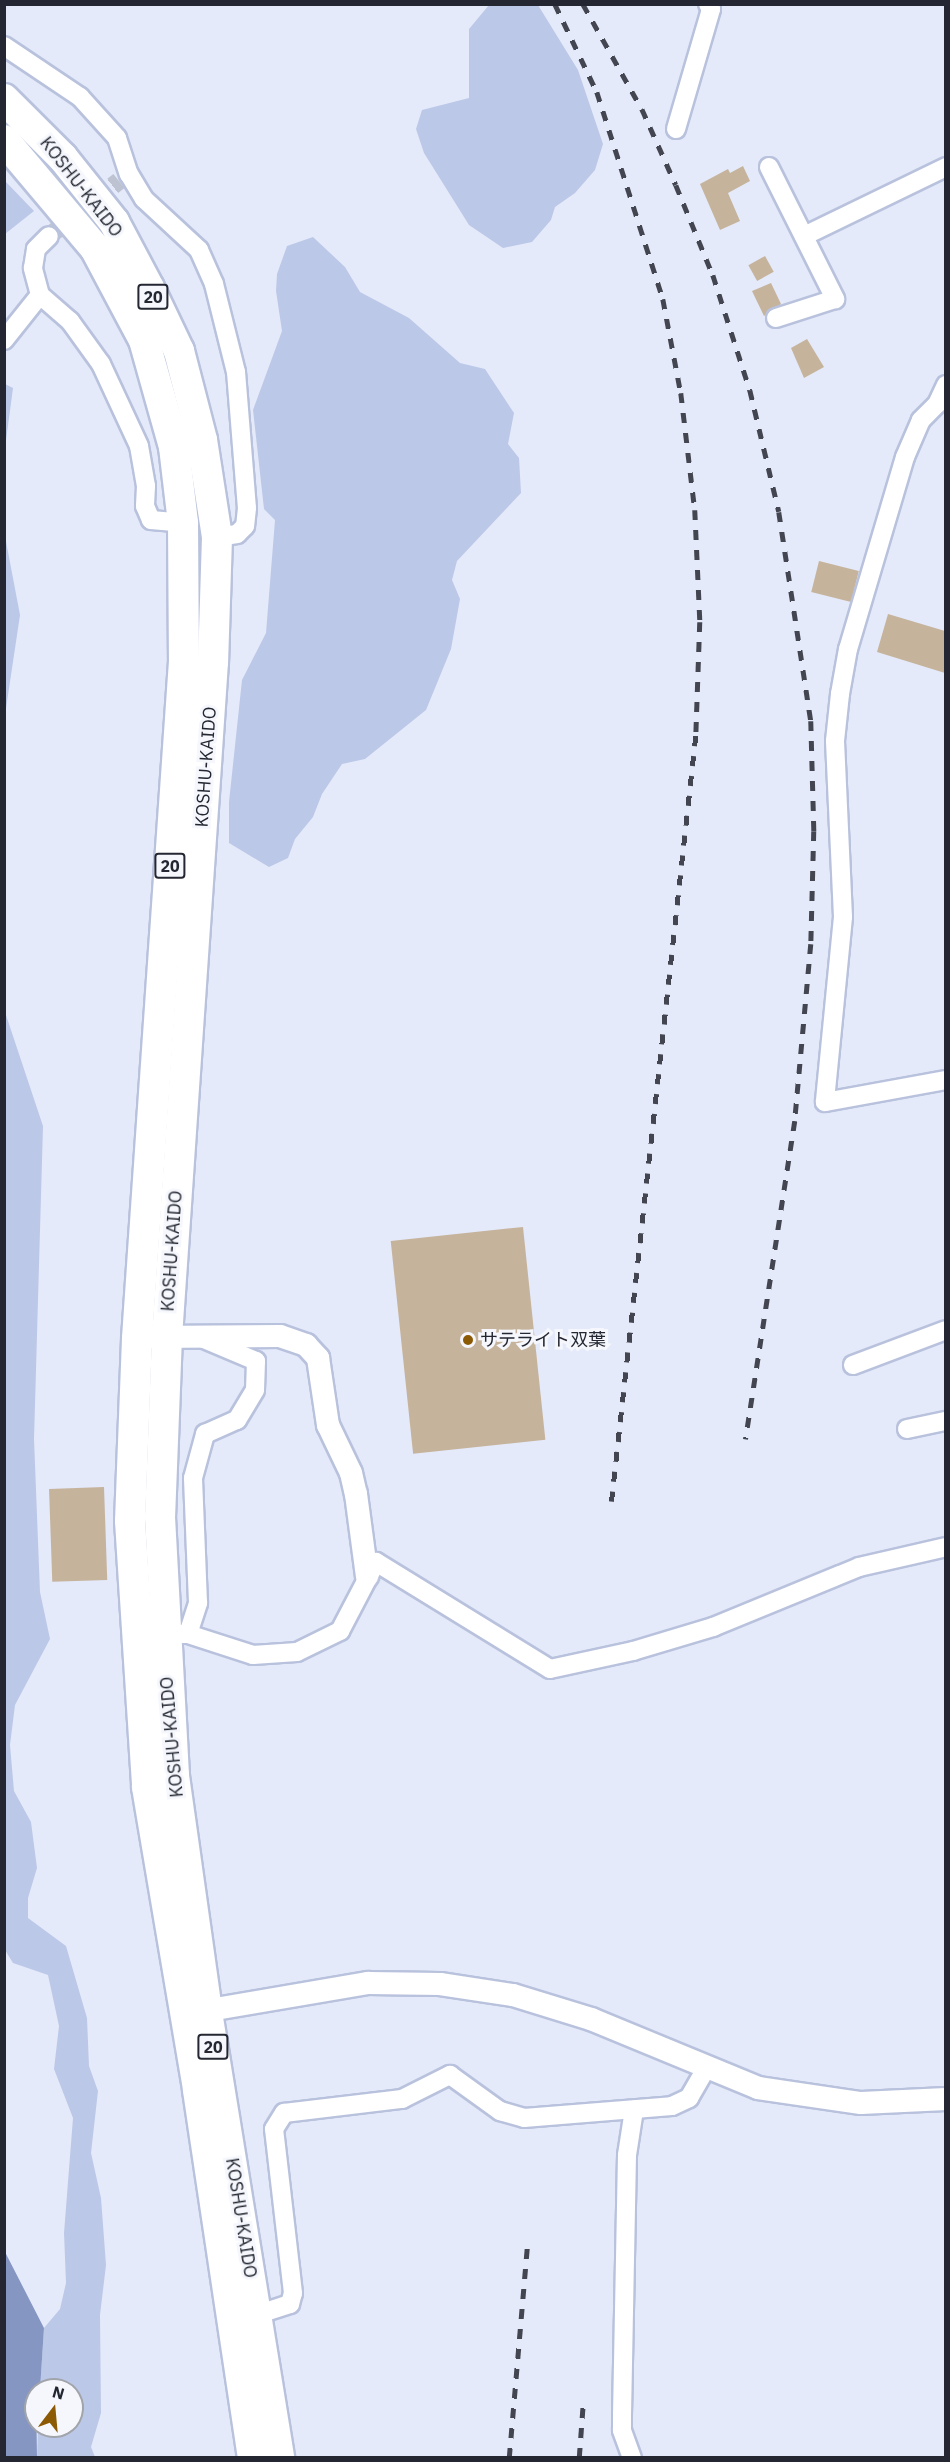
<!DOCTYPE html>
<html>
<head>
<meta charset="utf-8">
<style>
	body { margin:0 }
	#map { position:relative; width:950px; height:2462px; overflow:hidden; background:#e4eafa; font-family:"IBM Plex Sans","Noto Sans JP",sans-serif }
	div>[style] { position:absolute }
	.green>* { inset:0; background:#bcc8e7 }
	.water>* { inset:0; background:#8696c3 }
	.building>* { inset:0; background:#c6b39c; transform-origin:0 0 }
	.minor-tunnel>* { height:18px; margin-top:-9px; transform-origin:0; background:repeating-linear-gradient(90deg,#bec3d2 0 18px,transparent 0 27px) }
	.roads { filter:drop-shadow(2px 0 #b9c2dd) drop-shadow(-2px 0 #b9c2dd) drop-shadow(0 2px #b9c2dd) drop-shadow(0 -2px #b9c2dd) }
	.minor>* { height:18px; margin:-9px; padding:0 9px; transform-origin:9px; border-radius:9px; background:#fff }
	.tertiary>* { height:22px; margin:-11px; padding:0 11px; transform-origin:11px; border-radius:11px; background:#fff }
	.trunk>* { height:30px; margin:-15px; padding:0 15px; transform-origin:15px; border-radius:15px; background:#fff }
	.rail>* { height:4.5px; margin-top:-2.25px; transform-origin:0; background:repeating-linear-gradient(90deg,#434651 0 10px,transparent 0 20px) }
	.dots>* { width:16px; height:16px; translate:-50% -50%; box-sizing:border-box; border:3px solid #f5f7fd; border-radius:50% }
	span { translate:-50% -50%; white-space:nowrap; text-align:center; line-height:1.15; -webkit-text-stroke:6px #f5f7fd; paint-order:stroke }
	.shield-label span { padding:2px 4px; background:#f5f7fd; border:2px solid; border-radius:4px; -webkit-text-stroke-width:0 }
	.shield-label { font-size:16px; color:#242731; font-weight:700 }
	.street-label { font-size:18px; color:#242731 }
	.poi-label { font-size:18px; color:#242731 }
	.left { translate:0 -50%; text-align:left }
	.frame { position:absolute; inset:0; border:6px solid #242731; pointer-events:none }
	.north { position:absolute; left:24px; top:2378px; width:60px; height:60px; box-sizing:border-box; background:#f5f7fd; border:2px solid #a1a4ab; border-radius:50%; rotate:16deg; font-size:16px; font-weight:700; line-height:24px; text-align:center; color:#242731 }
	.north::after { content:''; display:block; margin:auto; width:21px; height:27px; background:#8c5a04; clip-path:polygon(50% 0,100% 100%,50% 72%,0 100%) }
</style>
</head>
<body>
<div id="map">
	<div class="green">
		<i style="clip-path:polygon(489px 5px,538px 5px,578px 70px,603px 144px,595px 170px,575px 193px,555px 207px,551px 220px,532px 242px,503px 248px,469px 225px,424px 153px,416px 129px,422px 110px,469px 98px,469px 29px)"></i>
		<i style="clip-path:polygon(5px 181px,34px 211px,5px 234px)"></i>
		<i style="clip-path:polygon(313px 237px,345px 267px,360px 292px,409px 318px,460px 363px,485px 369px,514px 413px,508px 444px,519px 458px,521px 493px,457px 561px,452px 580px,460px 599px,451px 649px,426px 710px,365px 759px,342px 764px,322px 794px,313px 817px,295px 839px,288px 858px,269px 867px,229px 843px,229px 802px,242px 680px,266px 633px,275px 520px,264px 509px,253px 410px,282px 331px,276px 291px,277px 274px,287px 246px)"></i>
		<i style="clip-path:polygon(5px 384px,13px 388px,5px 448px)"></i>
		<i style="clip-path:polygon(5px 536px,20px 615px,5px 715px,4px 715px)"></i>
		<i style="clip-path:polygon(4px 1009px,43px 1126px,34px 1439px,40px 1592px,50px 1639px,15px 1705px,10px 1745px,14px 1791px,31px 1822px,37px 1868px,28px 1898px,28px 1918px,66px 1946px,87px 2018px,89px 2066px,98px 2091px,91px 2153px,101px 2198px,106px 2265px,100px 2315px,101px 2413px,91px 2447px,95px 2457px,37px 2457px,38px 2426px,72px 2426px,72px 2390px,40px 2390px,44px 2328px,60px 2309px,66px 2283px,64px 2233px,73px 2118px,54px 2069px,59px 2026px,48px 1975px,13px 1963px,5px 1950px)"></i>
	</div>
	<div class="water">
		<i style="clip-path:polygon(4px 2250px,44px 2328px,40px 2390px,36px 2390px,37px 2457px,5px 2457px)"></i>
	</div>
	<div class="building">
		<i style="clip-path:polygon(743px 166px,750px 181px,728px 193px,740px 221px,720px 230px,700px 184px,728px 169px,730px 173px)"></i>
		<i style="left:765px;top:256px;width:18px;height:19px;rotate:61deg"></i>
		<i style="clip-path:polygon(771px 283px,781px 304px,764px 316px,752px 291px)"></i>
		<i style="clip-path:polygon(807px 339px,824px 367px,804px 378px,791px 348px)"></i>
		<i style="left:819px;top:561px;width:41px;height:32px;rotate:14deg"></i>
		<i style="clip-path:polygon(888px 614px,945px 631px,945px 673px,877px 652px)"></i>
		<i style="left:523px;top:1227px;width:214px;height:133px;rotate:84deg"></i>
		<i style="left:104px;top:1487px;width:93px;height:55px;rotate:88deg"></i>
	</div>
	<div class="minor-tunnel">
		<i style="left:49px;top:236px;width:89px;rotate:-38.2deg"></i>
	</div>
	<div class="roads">
		<div class="minor">
			<i style="left:4px;top:46px;width:92px;rotate:33.9deg"></i>
			<i style="left:80px;top:97px;width:55px;rotate:47.9deg"></i>
			<i style="left:117px;top:138px;width:38px;rotate:72deg"></i>
			<i style="left:129px;top:174px;width:29px;rotate:59deg"></i>
			<i style="left:144px;top:199px;width:75px;rotate:42.8deg"></i>
			<i style="left:199px;top:250px;width:37px;rotate:66deg"></i>
			<i style="left:214px;top:284px;width:91px;rotate:76deg"></i>
			<i style="left:236px;top:372px;width:136px;rotate:85.4deg"></i>
			<i style="left:247px;top:508px;width:18px;rotate:96deg"></i>
			<i style="left:245px;top:526px;width:11px;rotate:135deg"></i>
			<i style="left:237px;top:534px;width:20px;rotate:171deg"></i>
			<i style="left:676px;top:129px;width:125px;rotate:-73.7deg"></i>
			<i style="left:711px;top:9px;width:6px;rotate:-121deg"></i>
			<i style="left:769px;top:167px;width:148px;rotate:63.4deg"></i>
			<i style="left:835px;top:299px;width:62px;rotate:162.1deg"></i>
			<i style="left:804px;top:236px;width:158px;rotate:-25.9deg"></i>
			<i style="left:40px;top:295px;width:28px;rotate:-105deg"></i>
			<i style="left:33px;top:268px;width:19px;rotate:-81deg"></i>
			<i style="left:36px;top:249px;width:18px;rotate:-45deg"></i>
			<i style="left:4px;top:340px;width:58px;rotate:-51.3deg"></i>
			<i style="left:40px;top:295px;width:40px;rotate:41deg"></i>
			<i style="left:70px;top:321px;width:53px;rotate:54.2deg"></i>
			<i style="left:101px;top:364px;width:90px;rotate:65.1deg"></i>
			<i style="left:139px;top:446px;width:41px;rotate:80.1deg"></i>
			<i style="left:146px;top:486px;width:20px;rotate:93deg"></i>
			<i style="left:145px;top:506px;width:15px;rotate:67deg"></i>
			<i style="left:151px;top:520px;width:32px;rotate:5deg"></i>
			<i style="left:946px;top:385px;width:21px;rotate:115deg"></i>
			<i style="left:937px;top:404px;width:23px;rotate:135deg"></i>
			<i style="left:921px;top:420px;width:40px;rotate:113.4deg"></i>
			<i style="left:905px;top:457px;width:200px;rotate:106.5deg"></i>
			<i style="left:848px;top:649px;width:46px;rotate:100.1deg"></i>
			<i style="left:840px;top:694px;width:47px;rotate:96.1deg"></i>
			<i style="left:835px;top:741px;width:176px;rotate:87.4deg"></i>
			<i style="left:843px;top:917px;width:186px;rotate:95.6deg"></i>
			<i style="left:825px;top:1102px;width:123px;rotate:-10.3deg"></i>
			<i style="left:853px;top:1365px;width:99px;rotate:-20.6deg"></i>
			<i style="left:907px;top:1429px;width:40px;rotate:-12deg"></i>
			<i style="left:164px;top:1634px;width:24px"></i>
			<i style="left:188px;top:1634px;width:68px;rotate:17.9deg"></i>
			<i style="left:253px;top:1655px;width:44px;rotate:-3.9deg"></i>
			<i style="left:297px;top:1652px;width:48px;rotate:-26deg"></i>
			<i style="left:340px;top:1631px;width:78px;rotate:-62.4deg"></i>
			<i style="left:376px;top:1562px;width:204px;rotate:31.6deg"></i>
			<i style="left:550px;top:1669px;width:85px;rotate:-12.2deg"></i>
			<i style="left:633px;top:1651px;width:84px;rotate:-16.7deg"></i>
			<i style="left:713px;top:1627px;width:158px;rotate:-22.3deg"></i>
			<i style="left:859px;top:1567px;width:89px;rotate:-12.9deg"></i>
			<i style="left:188px;top:1634px;width:33px;rotate:-72deg"></i>
			<i style="left:198px;top:1603px;width:125px;rotate:-92.3deg"></i>
			<i style="left:193px;top:1478px;width:46px;rotate:-74.7deg"></i>
			<i style="left:205px;top:1434px;width:35px;rotate:-24deg"></i>
			<i style="left:237px;top:1420px;width:35px;rotate:-59deg"></i>
			<i style="left:255px;top:1390px;width:29px;rotate:-88deg"></i>
			<i style="left:256px;top:1361px;width:56px;rotate:-157.1deg"></i>
			<i style="left:256px;top:2315px;width:36px;rotate:-18deg"></i>
			<i style="left:290px;top:2304px;width:11px;rotate:-75deg"></i>
			<i style="left:293px;top:2293px;width:165px;rotate:-96.6deg"></i>
			<i style="left:274px;top:2129px;width:19px;rotate:-58deg"></i>
			<i style="left:284px;top:2113px;width:119px;rotate:-6.8deg"></i>
			<i style="left:402px;top:2099px;width:54px;rotate:-26.6deg"></i>
			<i style="left:450px;top:2075px;width:62px;rotate:35.8deg"></i>
			<i style="left:500px;top:2111px;width:25px;rotate:16deg"></i>
			<i style="left:524px;top:2118px;width:148px;rotate:-4.6deg"></i>
			<i style="left:672px;top:2106px;width:19px;rotate:-25deg"></i>
			<i style="left:689px;top:2098px;width:34px;rotate:-60deg"></i>
			<i style="left:632px;top:2458px;width:30px;rotate:-110deg"></i>
			<i style="left:622px;top:2430px;width:15px;rotate:-90deg"></i>
			<i style="left:622px;top:2415px;width:260px;rotate:-88.9deg"></i>
			<i style="left:627px;top:2155px;width:46px;rotate:-81.2deg"></i>
		</div>
		<div class="tertiary">
			<i style="left:153px;top:1337px;width:127px;rotate:-0.5deg"></i>
			<i style="left:280px;top:1336px;width:28px;rotate:19deg"></i>
			<i style="left:306px;top:1345px;width:18px;rotate:47deg"></i>
			<i style="left:318px;top:1358px;width:68px;rotate:81.5deg"></i>
			<i style="left:328px;top:1425px;width:53px;rotate:64.4deg"></i>
			<i style="left:351px;top:1473px;width:22px;rotate:77deg"></i>
			<i style="left:356px;top:1494px;width:83px;rotate:82.4deg"></i>
			<i style="left:192px;top:2013px;width:179px;rotate:-9.7deg"></i>
			<i style="left:368px;top:1983px;width:72px;rotate:0.8deg"></i>
			<i style="left:440px;top:1984px;width:74px;rotate:8.6deg"></i>
			<i style="left:513px;top:1995px;width:82px;rotate:17.1deg"></i>
			<i style="left:591px;top:2019px;width:181px;rotate:22.4deg"></i>
			<i style="left:758px;top:2088px;width:104px;rotate:8.3deg"></i>
			<i style="left:861px;top:2103px;width:85px;rotate:-2.7deg"></i>
		</div>
		<div class="trunk">
			<i style="left:4px;top:99px;width:83px;rotate:45deg"></i>
			<i style="left:63px;top:158px;width:82px;rotate:51.4deg"></i>
			<i style="left:114px;top:222px;width:75px;rotate:62.1deg"></i>
			<i style="left:149px;top:288px;width:70px;rotate:64.5deg"></i>
			<i style="left:179px;top:351px;width:92px;rotate:75.5deg"></i>
			<i style="left:202px;top:440px;width:98px;rotate:81.2deg"></i>
			<i style="left:217px;top:537px;width:125px;rotate:91.8deg"></i>
			<i style="left:213px;top:662px;width:676px;rotate:93.9deg"></i>
			<i style="left:167px;top:1336px;width:181px;rotate:92.2deg"></i>
			<i style="left:160px;top:1517px;width:259px;rotate:86.9deg"></i>
			<i style="left:174px;top:1776px;width:238px;rotate:82deg"></i>
			<i style="left:207px;top:2012px;width:452px;rotate:80.8deg"></i>
			<i style="left:4px;top:140px;width:141px;rotate:49.9deg"></i>
			<i style="left:95px;top:248px;width:104px;rotate:62deg"></i>
			<i style="left:144px;top:340px;width:111px;rotate:74.3deg"></i>
			<i style="left:174px;top:447px;width:77px;rotate:83.2deg"></i>
			<i style="left:183px;top:523px;width:138px;rotate:89.6deg"></i>
			<i style="left:184px;top:661px;width:680px;rotate:93.97deg"></i>
			<i style="left:137px;top:1339px;width:182px;rotate:92.2deg"></i>
			<i style="left:130px;top:1521px;width:267px;rotate:86.3deg"></i>
			<i style="left:147px;top:1787px;width:307px;rotate:80.4deg"></i>
			<i style="left:198px;top:2090px;width:372px;rotate:81.5deg"></i>
		</div>
	</div>
	<div class="rail">
		<i style="left:555px;top:4px;width:98px;rotate:64.5deg"></i>
		<i style="left:597px;top:92px;width:217px;rotate:72.3deg"></i>
		<i style="left:663px;top:299px;width:96px;rotate:79.2deg"></i>
		<i style="left:681px;top:393px;width:118px;rotate:83.2deg"></i>
		<i style="left:695px;top:510px;width:112px;rotate:87.4deg"></i>
		<i style="left:700px;top:622px;width:114px;rotate:92deg"></i>
		<i style="left:696px;top:736px;width:777px;rotate:96.28deg"></i>
		<i style="left:583px;top:4px;width:120px;rotate:60.7deg"></i>
		<i style="left:642px;top:109px;width:83px;rotate:65.9deg"></i>
		<i style="left:676px;top:185px;width:97px;rotate:67.7deg"></i>
		<i style="left:713px;top:275px;width:121px;rotate:72.2deg"></i>
		<i style="left:750px;top:390px;width:125px;rotate:76.6deg"></i>
		<i style="left:779px;top:512px;width:211px;rotate:81.3deg"></i>
		<i style="left:811px;top:721px;width:110px;rotate:88.4deg"></i>
		<i style="left:814px;top:831px;width:113px;rotate:91.5deg"></i>
		<i style="left:811px;top:944px;width:178px;rotate:95.2deg"></i>
		<i style="left:795px;top:1121px;width:322px;rotate:98.8deg"></i>
		<i style="left:509px;top:2458px;width:213px;rotate:-85.1deg"></i>
		<i style="left:579px;top:2458px;width:54px;rotate:-85.8deg"></i>
	</div>
	<div class="dots">
		<i style="left:468px;top:1340px;background:#8c5a04"></i>
	</div>
	<div class="shield-label">
		<span style="left:153px;top:297px">20</span>
		<span style="left:170px;top:866px">20</span>
		<span style="left:213px;top:2047px">20</span>
	</div>
	<div class="street-label">
		<span style="left:81px;top:187px;rotate:52deg">KOSHU-KAIDO</span>
		<span style="left:206px;top:767px;rotate:-86deg">KOSHU-KAIDO</span>
		<span style="left:172px;top:1251px;rotate:-86deg">KOSHU-KAIDO</span>
		<span style="left:172px;top:1737px;rotate:-95deg">KOSHU-KAIDO</span>
		<span style="left:241px;top:2218px;rotate:81deg">KOSHU-KAIDO</span>
	</div>
	<div class="poi-label">
		<span class="left" style="left:480px;top:1340px">サテライト双葉</span>
	</div>
	<div class="frame"></div>
	<div class="north">N</div>
</div>
</body>
</html>
